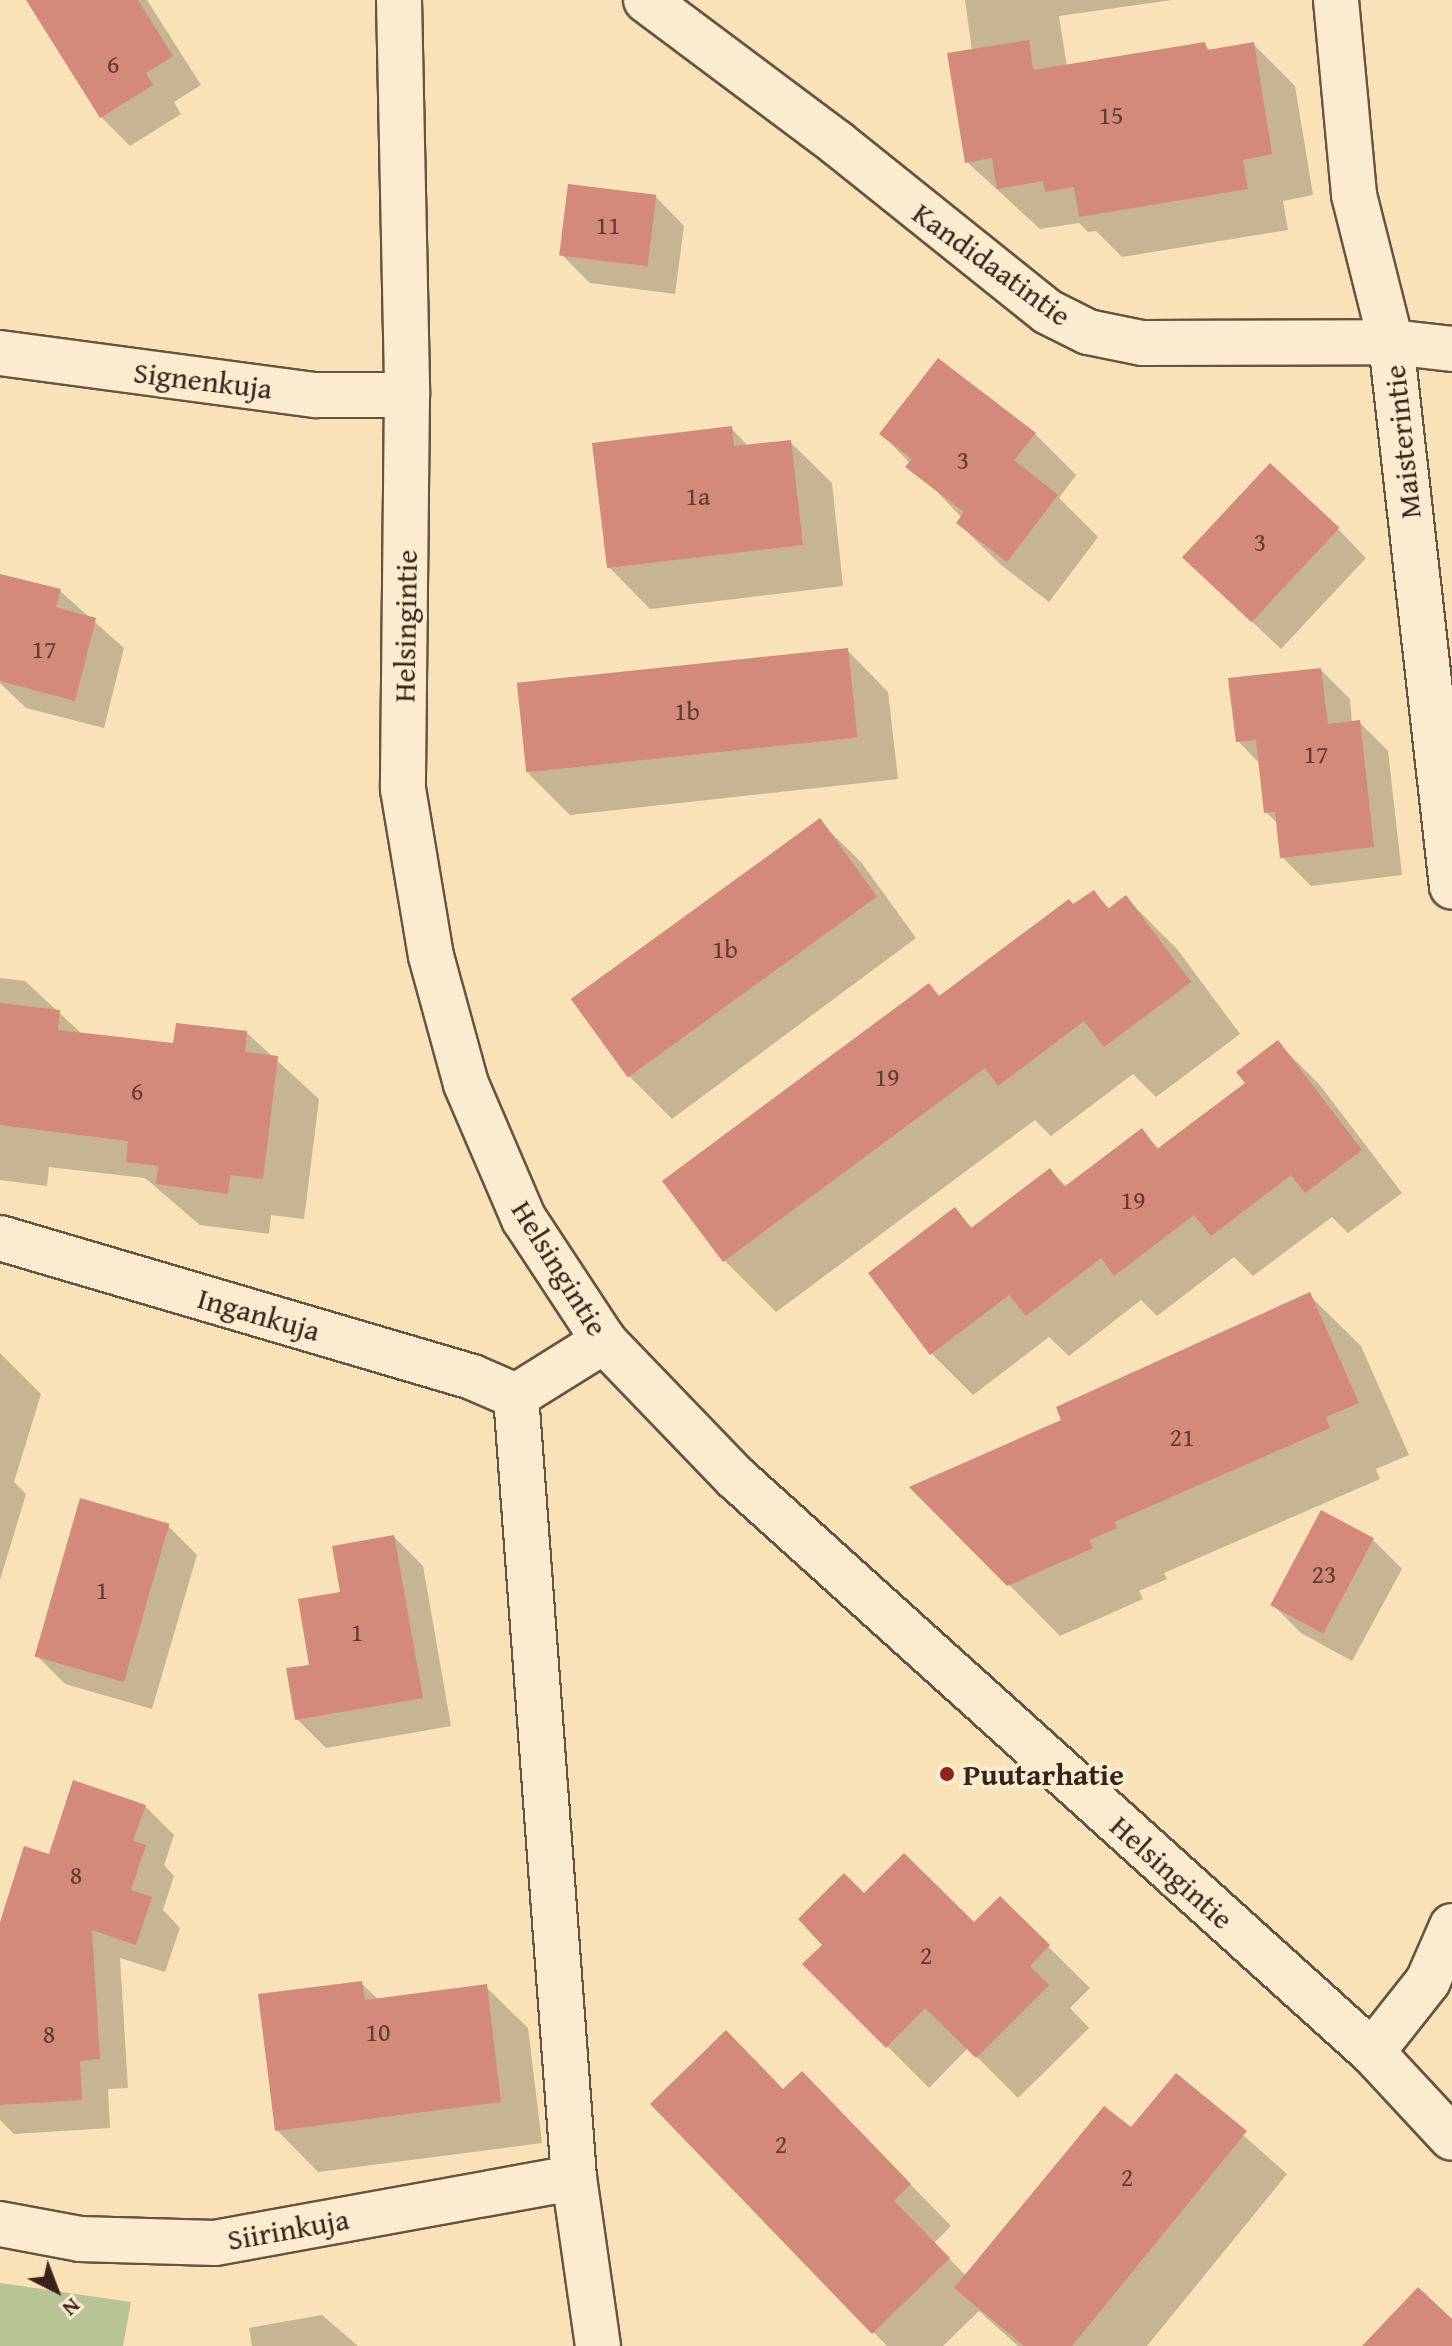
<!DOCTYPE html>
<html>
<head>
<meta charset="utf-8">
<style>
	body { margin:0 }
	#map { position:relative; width:1452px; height:2346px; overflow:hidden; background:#f9e2b7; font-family:"Gentium Book Plus",serif }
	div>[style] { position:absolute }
	.green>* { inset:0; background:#b8c493 }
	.shadow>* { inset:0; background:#0003 }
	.building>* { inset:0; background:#d38a7a; transform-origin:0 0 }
	.roads { filter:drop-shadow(2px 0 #695240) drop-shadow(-2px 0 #695240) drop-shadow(0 2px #695240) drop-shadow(0 -2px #695240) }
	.street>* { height:44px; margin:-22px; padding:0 22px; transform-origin:22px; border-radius:22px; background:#fbecd0 }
	.secondary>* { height:44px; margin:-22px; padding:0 22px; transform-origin:22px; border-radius:22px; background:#fbecd0 }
	.dots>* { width:22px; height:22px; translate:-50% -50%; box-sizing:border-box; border:4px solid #fbecd0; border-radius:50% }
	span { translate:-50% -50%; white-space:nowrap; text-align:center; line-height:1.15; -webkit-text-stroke:8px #fbecd0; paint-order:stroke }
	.number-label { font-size:26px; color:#603c30 }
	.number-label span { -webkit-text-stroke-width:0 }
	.street-label { font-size:30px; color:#392218 }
	.poi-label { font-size:30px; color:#392218; font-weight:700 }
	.left { translate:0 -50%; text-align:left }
	.north { position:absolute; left:16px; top:2250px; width:80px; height:80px; -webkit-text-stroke:6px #fbecd0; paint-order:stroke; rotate:138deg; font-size:22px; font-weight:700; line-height:32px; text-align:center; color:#392218 }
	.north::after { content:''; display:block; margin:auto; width:28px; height:36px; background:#392218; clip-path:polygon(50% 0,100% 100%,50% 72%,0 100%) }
</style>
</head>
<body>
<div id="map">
	<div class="green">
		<i style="clip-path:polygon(0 2283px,131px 2302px,123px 2346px,0 2346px)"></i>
	</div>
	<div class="shadow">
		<i style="clip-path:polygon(28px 0,147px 0,201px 85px,174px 102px,181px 114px,130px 146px,101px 117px)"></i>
		<i style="clip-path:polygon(965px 0,1172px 0,1059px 16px,1067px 67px,1204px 44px,1211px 51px,1253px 44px,1295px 86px,1313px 195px,1283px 201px,1288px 230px,1122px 257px,1096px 231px,1088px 232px,1079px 223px,1040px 229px,967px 162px,972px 51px)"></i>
		<i style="clip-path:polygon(655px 196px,684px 226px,675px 294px,590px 283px,561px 254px)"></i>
		<i style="clip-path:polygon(731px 428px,749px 447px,790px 442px,832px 483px,843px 586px,650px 609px,609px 567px)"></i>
		<i style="clip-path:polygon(882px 434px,1035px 434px,1076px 475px,1059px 498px,1098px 537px,1049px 602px,1000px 564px,958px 523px,962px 518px)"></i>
		<i style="clip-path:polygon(1338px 529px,1366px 558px,1281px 649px,1213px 585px)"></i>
		<i style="clip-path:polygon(0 576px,60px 591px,124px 648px,104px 728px,26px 708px,0 683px)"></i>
		<i style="clip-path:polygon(847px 650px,888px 692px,898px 779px,570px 815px,528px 773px)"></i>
		<i style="clip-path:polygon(1321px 670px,1350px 699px,1352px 723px,1359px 722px,1388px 751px,1402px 875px,1311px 886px,1282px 857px,1278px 824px,1266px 812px,1261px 765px,1238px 741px)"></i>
		<i style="clip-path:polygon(819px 821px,861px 862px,916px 938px,672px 1119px,631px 1078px,575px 1002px)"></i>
		<i style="clip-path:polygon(1093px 892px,1111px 910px,1126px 898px,1177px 949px,1240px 1034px,1156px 1097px,1133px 1074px,1051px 1136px,1035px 1120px,776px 1312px,725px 1261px,665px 1181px,928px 985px,940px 997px)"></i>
		<i style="clip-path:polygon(0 978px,25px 981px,82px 1034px,175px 1046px,247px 1033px,319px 1099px,304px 1219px,271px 1215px,269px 1234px,200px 1225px,145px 1178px,49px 1167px,47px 1186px,0 1180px)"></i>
		<i style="clip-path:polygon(1278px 1043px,1319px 1084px,1402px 1193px,1348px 1233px,1332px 1217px,1253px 1276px,1234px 1257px,1157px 1316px,1141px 1300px,1069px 1356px,1049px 1337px,973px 1395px,932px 1354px,870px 1274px,955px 1210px,973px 1229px,1050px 1170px,1067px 1187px,1142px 1131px,1160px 1150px,1247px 1083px)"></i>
		<i style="clip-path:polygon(1309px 1295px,1361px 1346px,1409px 1455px,1376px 1469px,1380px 1479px,1164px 1573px,1167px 1579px,1139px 1591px,1143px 1599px,1060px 1636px,913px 1488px,1063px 1421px)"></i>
		<i style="clip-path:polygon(0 1353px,41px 1394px,14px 1482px,26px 1494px,0 1580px)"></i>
		<i style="clip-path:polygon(1322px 1512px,1373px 1540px,1402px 1569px,1352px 1661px,1301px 1633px,1272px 1604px)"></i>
		<i style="clip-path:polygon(168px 1526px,197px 1555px,152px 1709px,65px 1684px,36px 1655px)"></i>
		<i style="clip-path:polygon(394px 1537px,423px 1566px,451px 1726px,326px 1748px,297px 1719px,311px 1666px,343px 1594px)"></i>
		<i style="clip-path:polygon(145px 1806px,174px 1835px,164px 1865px,174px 1876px,163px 1910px,180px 1928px,165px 1972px,120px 1958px,128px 2088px,108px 2089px,110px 2128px,14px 2134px,0 2120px,0 1928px,50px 1856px)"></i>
		<i style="clip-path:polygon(1000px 1899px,1090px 1988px,1070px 2008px,1089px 2028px,1018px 2098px,968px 2048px,929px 2088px,805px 1964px,825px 1945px,974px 1925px)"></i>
		<i style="clip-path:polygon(361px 1983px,379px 2000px,486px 1987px,528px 2028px,542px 2143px,318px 2172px,277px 2130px)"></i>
		<i style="clip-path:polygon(1176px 2076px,1287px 2174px,1147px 2346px,1018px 2346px,979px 2311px,943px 2346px,887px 2346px,652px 2104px,784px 2091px,843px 2115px,951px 2226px,934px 2243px,966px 2276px,1131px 2130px)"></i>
		<i style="clip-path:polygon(322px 2315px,358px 2346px,252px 2346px,249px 2328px)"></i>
	</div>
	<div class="building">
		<i style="clip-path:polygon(26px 0,138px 0,173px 56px,146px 73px,153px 85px,100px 118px)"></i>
		<i style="clip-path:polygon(1029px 40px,1033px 70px,1205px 42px,1207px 50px,1254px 42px,1272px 154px,1243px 160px,1248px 189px,1079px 217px,1074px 187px,1045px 192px,1043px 181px,997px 189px,992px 158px,965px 163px,947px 53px)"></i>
		<i style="left:568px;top:184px;width:89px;height:72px;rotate:7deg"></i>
		<i style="clip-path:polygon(938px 358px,1036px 433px,1014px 460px,1058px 495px,1007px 562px,956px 523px,964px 512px,905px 467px,912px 459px,879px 434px)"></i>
		<i style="clip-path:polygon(732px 426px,734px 446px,791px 440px,803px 545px,607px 568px,592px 443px)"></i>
		<i style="left:1270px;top:463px;width:95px;height:129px;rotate:43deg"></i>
		<i style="clip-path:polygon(0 574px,61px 589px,56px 607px,96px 618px,75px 701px,0 681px)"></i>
		<i style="left:848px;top:648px;width:90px;height:333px;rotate:84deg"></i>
		<i style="clip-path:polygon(1321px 668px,1328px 724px,1360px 720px,1374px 847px,1280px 858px,1275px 812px,1264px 813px,1256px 740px,1236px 742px,1228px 678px)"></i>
		<i style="left:820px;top:818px;width:97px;height:308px;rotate:54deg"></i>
		<i style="clip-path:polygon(1094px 890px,1108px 909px,1126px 895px,1191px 982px,1104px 1047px,1084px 1021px,998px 1086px,985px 1068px,723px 1262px,662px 1181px,929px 983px,939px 996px,1069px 899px,1073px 904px)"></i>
		<i style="clip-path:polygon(0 1003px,60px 1010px,58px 1030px,173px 1043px,176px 1023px,247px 1031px,245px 1052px,278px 1056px,263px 1179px,230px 1175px,228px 1194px,156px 1184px,158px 1166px,126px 1162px,128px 1141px,0 1125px)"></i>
		<i style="clip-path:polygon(1278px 1040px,1362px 1150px,1305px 1193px,1291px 1175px,1211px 1236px,1194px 1215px,1114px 1276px,1101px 1258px,1026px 1316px,1009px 1295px,930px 1355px,868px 1273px,955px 1207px,971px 1228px,1050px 1168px,1064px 1187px,1142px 1128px,1157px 1149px,1245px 1083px,1236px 1072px)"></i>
		<i style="clip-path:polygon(1310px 1292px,1359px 1403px,1326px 1417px,1330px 1428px,1114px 1522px,1117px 1528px,1089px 1540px,1093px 1548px,1007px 1586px,909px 1487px,1061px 1420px,1056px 1407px)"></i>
		<i style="left:80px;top:1498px;width:93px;height:165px;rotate:16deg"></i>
		<i style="left:1321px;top:1510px;width:60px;height:108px;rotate:28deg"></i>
		<i style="clip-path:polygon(394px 1535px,423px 1698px,295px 1720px,286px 1668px,309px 1665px,298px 1599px,340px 1592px,332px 1546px)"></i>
		<i style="clip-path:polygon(73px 1780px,146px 1805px,133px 1841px,146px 1845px,131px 1890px,152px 1897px,136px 1945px,92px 1930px,100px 2059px,80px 2061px,82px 2100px,0 2105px,0 1922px,24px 1846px,49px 1854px)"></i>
		<i style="clip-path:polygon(904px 1853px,974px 1922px,1000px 1896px,1050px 1945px,1030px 1966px,1049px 1985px,976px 2058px,925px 2008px,886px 2048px,802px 1964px,822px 1945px,798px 1919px,844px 1873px,864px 1893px)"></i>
		<i style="clip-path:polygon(362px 1981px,365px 2000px,487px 1984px,501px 2102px,275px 2131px,258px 1994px)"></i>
		<i style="clip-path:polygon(726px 2030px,783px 2089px,802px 2071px,911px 2184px,894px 2201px,950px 2258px,872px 2334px,650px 2104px)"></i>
		<i style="clip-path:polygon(1176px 2073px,1247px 2131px,1072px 2346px,1024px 2346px,954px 2288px,1104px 2106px,1131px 2127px)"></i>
		<i style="clip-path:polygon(1418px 2287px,1452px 2319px,1452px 2346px,1362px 2346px)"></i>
	</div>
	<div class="roads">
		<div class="street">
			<i style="left:646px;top:0;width:239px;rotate:36.8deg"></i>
			<i style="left:837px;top:143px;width:270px;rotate:38.7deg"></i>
			<i style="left:1048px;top:312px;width:45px;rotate:26.6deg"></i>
			<i style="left:1088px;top:332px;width:55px;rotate:11.5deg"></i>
			<i style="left:1142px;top:343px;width:249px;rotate:-0.2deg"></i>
			<i style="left:1391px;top:342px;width:61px;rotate:6.5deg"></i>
			<i style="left:1336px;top:0;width:196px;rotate:84.7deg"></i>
			<i style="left:1354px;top:195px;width:152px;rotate:75.9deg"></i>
			<i style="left:1391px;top:342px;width:548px;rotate:83.61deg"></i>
			<i style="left:0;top:353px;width:319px;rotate:7.6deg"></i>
			<i style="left:316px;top:395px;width:91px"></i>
			<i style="left:0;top:1238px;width:492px;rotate:16.4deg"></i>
			<i style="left:472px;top:1377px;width:48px;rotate:23.4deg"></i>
			<i style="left:1372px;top:2052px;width:90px;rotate:-51.7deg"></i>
			<i style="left:1428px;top:1981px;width:60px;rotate:-66.4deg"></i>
			<i style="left:0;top:2224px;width:81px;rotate:10.6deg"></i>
			<i style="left:80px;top:2239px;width:135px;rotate:1.7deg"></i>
			<i style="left:215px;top:2243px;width:365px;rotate:-10.3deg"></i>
			<i style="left:598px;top:2346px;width:170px;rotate:-98.1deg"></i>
			<i style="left:574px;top:2178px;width:784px;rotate:-94.24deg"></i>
			<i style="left:516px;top:1396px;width:104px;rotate:-32deg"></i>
		</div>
		<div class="secondary">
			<i style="left:399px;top:0;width:395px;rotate:88.8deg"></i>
			<i style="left:407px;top:395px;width:394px;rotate:90.6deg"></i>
			<i style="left:403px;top:789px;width:169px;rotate:80.5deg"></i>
			<i style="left:431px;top:956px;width:133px;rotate:74.7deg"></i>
			<i style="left:466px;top:1084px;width:147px;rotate:66.8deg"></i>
			<i style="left:524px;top:1219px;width:146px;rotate:56.7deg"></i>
			<i style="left:604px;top:1341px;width:190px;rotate:46.1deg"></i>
			<i style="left:736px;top:1478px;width:857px;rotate:42.07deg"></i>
			<i style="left:1372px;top:2052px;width:117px;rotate:47.1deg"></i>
		</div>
	</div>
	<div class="dots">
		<i style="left:947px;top:1774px;background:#8f2418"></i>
	</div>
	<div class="number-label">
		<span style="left:113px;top:64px">6</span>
		<span style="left:1111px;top:115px">15</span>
		<span style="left:608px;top:225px">11</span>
		<span style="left:963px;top:460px">3</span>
		<span style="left:698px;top:496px">1a</span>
		<span style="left:1260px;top:542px">3</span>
		<span style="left:44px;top:649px">17</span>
		<span style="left:687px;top:711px">1b</span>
		<span style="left:1316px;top:754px">17</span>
		<span style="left:725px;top:949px">1b</span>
		<span style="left:887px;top:1077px">19</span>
		<span style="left:137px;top:1091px">6</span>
		<span style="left:1133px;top:1200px">19</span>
		<span style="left:1182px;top:1437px">21</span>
		<span style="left:1324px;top:1574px">23</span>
		<span style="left:102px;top:1590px">1</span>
		<span style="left:357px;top:1632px">1</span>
		<span style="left:76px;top:1875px">8</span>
		<span style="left:926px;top:1955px">2</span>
		<span style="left:378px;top:2032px">10</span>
		<span style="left:49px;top:2034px">8</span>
		<span style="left:781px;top:2144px">2</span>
		<span style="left:1127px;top:2177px">2</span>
	</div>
	<div class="street-label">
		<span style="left:992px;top:264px;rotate:36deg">Kandidaatintie</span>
		<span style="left:203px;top:380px;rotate:7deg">Signenkuja</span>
		<span style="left:1402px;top:442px;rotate:-96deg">Maisterintie</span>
		<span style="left:405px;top:626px;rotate:-89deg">Helsingintie</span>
		<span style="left:560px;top:1268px;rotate:58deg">Helsingintie</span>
		<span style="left:259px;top:1314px;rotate:16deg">Ingankuja</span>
		<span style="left:1172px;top:1872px;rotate:42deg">Helsingintie</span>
		<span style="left:288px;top:2229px;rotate:-10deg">Siirinkuja</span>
	</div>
	<div class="poi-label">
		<span class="left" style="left:963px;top:1774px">Puutarhatie</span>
	</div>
	<div class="north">N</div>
</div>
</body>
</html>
